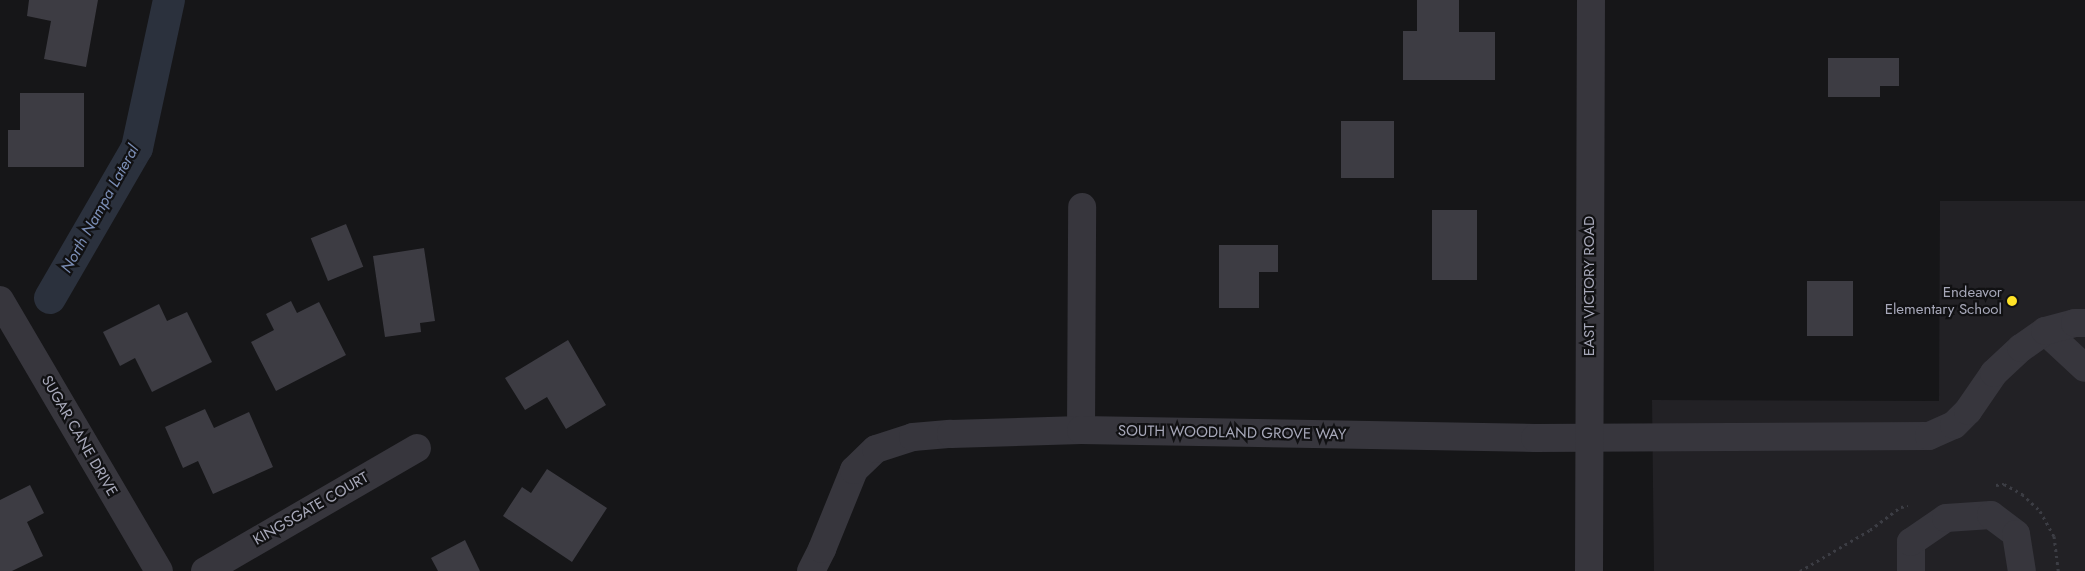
<!DOCTYPE html>
<html>
<head>
<meta charset="utf-8">
<style>
	body { margin:0 }
	#map { position:relative; width:2085px; height:571px; overflow:hidden; background:#161618; font-family:Jost,sans-serif }
	div>[style] { position:absolute }
	.built>* { inset:0; background:#222125 }
	.canal>* { height:32px; margin:-16px; padding:0 16px; transform-origin:16px; border-radius:16px; background:#2b313d }
	.building>* { inset:0; background:#3d3c43; transform-origin:0 0 }
	.path>* { height:3px; margin-top:-1.5px; transform-origin:0; background:repeating-linear-gradient(90deg,#3c3d44 0 2.5px,transparent 0 6.5px) }
	.minor>* { height:28px; margin:-14px; padding:0 14px; transform-origin:14px; border-radius:14px; background:#37363d }
	.dots>* { width:14px; height:14px; translate:-50% -50%; box-sizing:border-box; border:2px solid #111113; border-radius:50% }
	span { translate:-50% -50%; white-space:nowrap; text-align:center; line-height:1.15; -webkit-text-stroke:4.5px #111113; paint-order:stroke }
	.street-label { font-size:15px; color:#a7a8b9 }
	.poi-label { font-size:15px; color:#a7a8b9 }
	.right { translate:-100% -50%; text-align:right }
	.water-label { font-size:16px; color:#7b8eb6; font-style:italic }
</style>
</head>
<body>
<div id="map">
	<div class="built">
		<i style="clip-path:polygon(1940px 201px,2085px 201px,2085px 571px,1654px 571px,1652px 400px,1939px 401px)"></i>
	</div>
	<div class="canal">
		<i style="left:50px;top:298px;width:173px;rotate:-59.9deg"></i>
		<i style="left:137px;top:148px;width:151px;rotate:-77.8deg"></i>
	</div>
	<div class="building">
		<i style="clip-path:polygon(29px 0,98px 0,86px 67px,44px 59px,51px 21px,27px 16px)"></i>
		<i style="clip-path:polygon(1417px 0,1459px 0,1459px 32px,1495px 32px,1495px 80px,1403px 80px,1403px 31px,1417px 31px)"></i>
		<i style="clip-path:polygon(1828px 58px,1899px 58px,1899px 86px,1880px 86px,1880px 97px,1828px 97px)"></i>
		<i style="clip-path:polygon(20px 93px,84px 93px,84px 167px,8px 167px,8px 130px,20px 130px)"></i>
		<i style="left:1341px;top:121px;width:53px;height:57px"></i>
		<i style="left:1432px;top:210px;width:45px;height:70px"></i>
		<i style="left:346px;top:224px;width:46px;height:38px;rotate:68deg"></i>
		<i style="clip-path:polygon(1219px 245px,1278px 245px,1278px 272px,1259px 272px,1259px 308px,1219px 308px)"></i>
		<i style="clip-path:polygon(424px 248px,435px 321px,420px 323px,421px 332px,385px 337px,373px 256px)"></i>
		<i style="left:1807px;top:281px;width:46px;height:55px"></i>
		<i style="clip-path:polygon(291px 301px,297px 313px,319px 302px,346px 355px,276px 391px,251px 342px,274px 330px,266px 314px)"></i>
		<i style="clip-path:polygon(159px 304px,167px 321px,187px 312px,212px 362px,152px 392px,135px 358px,120px 366px,103px 332px)"></i>
		<i style="clip-path:polygon(568px 340px,606px 405px,566px 429px,547px 397px,525px 410px,505px 378px)"></i>
		<i style="clip-path:polygon(205px 409px,214px 428px,249px 412px,273px 467px,213px 494px,198px 461px,183px 468px,165px 427px)"></i>
		<i style="clip-path:polygon(547px 469px,607px 508px,572px 562px,503px 516px,522px 487px,531px 493px)"></i>
		<i style="clip-path:polygon(30px 485px,44px 513px,27px 522px,43px 556px,12px 571px,0 571px,0 500px)"></i>
		<i style="clip-path:polygon(465px 540px,480px 571px,438px 571px,431px 558px)"></i>
	</div>
	<div class="path">
		<i style="left:1996px;top:485px;width:8px;rotate:-7deg"></i>
		<i style="left:2004px;top:484px;width:21px;rotate:29deg"></i>
		<i style="left:2022px;top:494px;width:25px;rotate:43deg"></i>
		<i style="left:2040px;top:511px;width:29px;rotate:61deg"></i>
		<i style="left:2054px;top:536px;width:35px;rotate:83deg"></i>
		<i style="left:1800px;top:571px;width:81px;rotate:-30.4deg"></i>
		<i style="left:1870px;top:530px;width:39px;rotate:-37deg"></i>
		<i style="left:1901px;top:507px;width:7px;rotate:-8deg"></i>
	</div>
	<div class="minor">
		<i style="left:0;top:300px;width:314px;rotate:59.6deg"></i>
		<i style="left:2045px;top:331px;width:54px;rotate:42.8deg"></i>
		<i style="left:1081px;top:430px;width:223px;rotate:-89.7deg"></i>
		<i style="left:205px;top:571px;width:245px;rotate:-30.1deg"></i>
		<i style="left:811px;top:571px;width:25px;rotate:-63deg"></i>
		<i style="left:822px;top:549px;width:85px;rotate:-67.9deg"></i>
		<i style="left:854px;top:470px;width:30px;rotate:-44deg"></i>
		<i style="left:876px;top:449px;width:39px;rotate:-18deg"></i>
		<i style="left:913px;top:437px;width:38px;rotate:-5deg"></i>
		<i style="left:951px;top:434px;width:130px;rotate:-1.8deg"></i>
		<i style="left:1081px;top:430px;width:454px;rotate:1deg"></i>
		<i style="left:1535px;top:438px;width:394px;rotate:-0.3deg"></i>
		<i style="left:1929px;top:436px;width:27px;rotate:-24deg"></i>
		<i style="left:1954px;top:425px;width:20px;rotate:-45deg"></i>
		<i style="left:1968px;top:411px;width:46px;rotate:-55.6deg"></i>
		<i style="left:1994px;top:373px;width:37px;rotate:-43deg"></i>
		<i style="left:2021px;top:348px;width:29px;rotate:-35deg"></i>
		<i style="left:2045px;top:331px;width:31px;rotate:-15deg"></i>
		<i style="left:2075px;top:323px;width:10px"></i>
		<i style="left:1589px;top:571px;width:571px;rotate:-89.8deg"></i>
		<i style="left:1911px;top:571px;width:29px;rotate:-90deg"></i>
		<i style="left:1911px;top:542px;width:42px;rotate:-34.4deg"></i>
		<i style="left:1946px;top:518px;width:45px;rotate:-3.8deg"></i>
		<i style="left:1991px;top:515px;width:31px;rotate:37deg"></i>
		<i style="left:2016px;top:534px;width:37px;rotate:81deg"></i>
	</div>
	<div class="dots">
		<i style="left:2012px;top:301px;background:#ffe327"></i>
	</div>
	<div class="street-label">
		<span style="left:1590px;top:286px;rotate:-90deg">EAST VICTORY ROAD</span>
		<span style="left:1232px;top:433px;rotate:1deg">SOUTH WOODLAND GROVE WAY</span>
		<span style="left:79px;top:436px;rotate:60deg">SUGAR CANE DRIVE</span>
		<span style="left:311px;top:509px;rotate:-30deg">KINGSGATE COURT</span>
	</div>
	<div class="poi-label">
		<span class="right" style="left:2002px;top:301px">Endeavor<br>Elementary School</span>
	</div>
	<div class="water-label">
		<span style="left:100px;top:209px;rotate:-61deg">North Nampa Lateral</span>
	</div>
</div>
</body>
</html>
